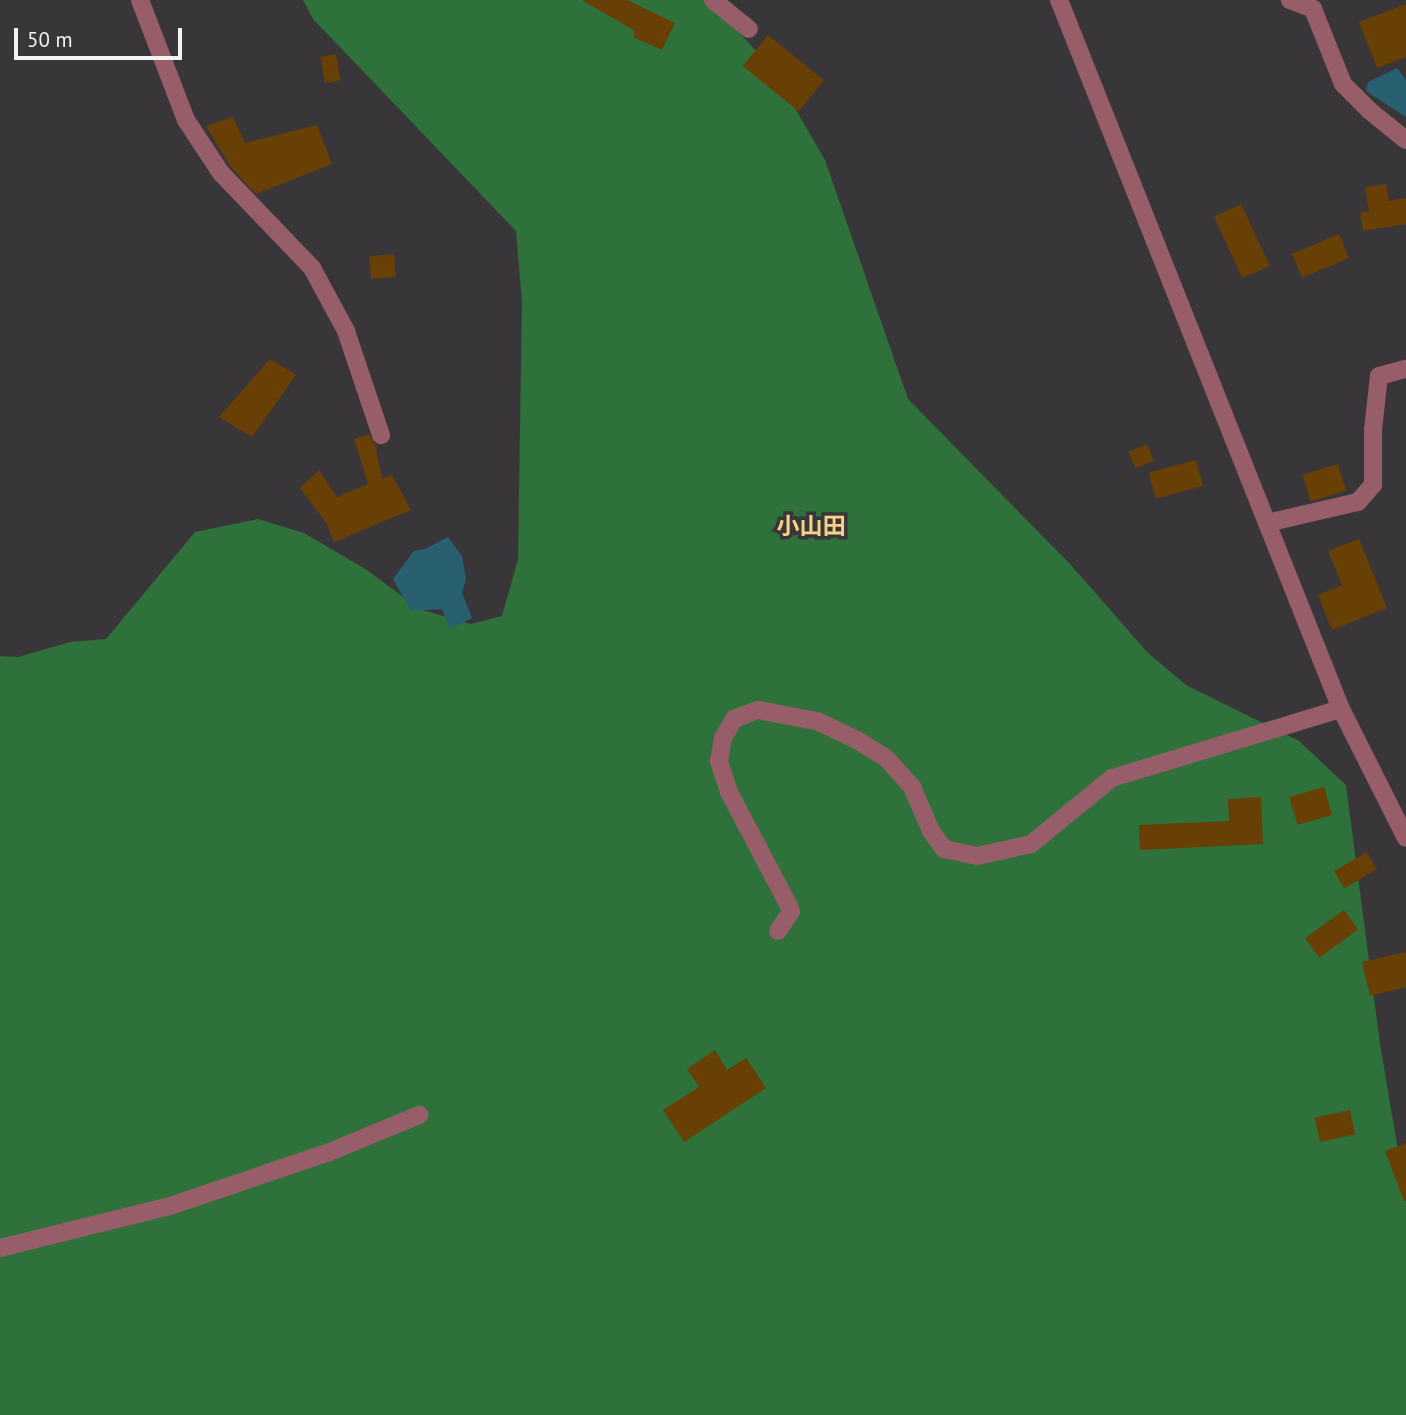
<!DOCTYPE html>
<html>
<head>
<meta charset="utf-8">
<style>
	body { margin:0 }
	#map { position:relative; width:1406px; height:1415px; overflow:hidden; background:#39363a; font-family:"PT Sans","Noto Sans JP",sans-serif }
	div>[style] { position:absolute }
	.forest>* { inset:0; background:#2f713a }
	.water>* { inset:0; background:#286072 }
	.building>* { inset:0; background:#683f04; transform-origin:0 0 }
	.minor>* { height:18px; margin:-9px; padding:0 9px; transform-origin:9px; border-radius:9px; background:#975e69 }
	span { translate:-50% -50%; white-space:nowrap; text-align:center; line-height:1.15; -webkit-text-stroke:7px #39363a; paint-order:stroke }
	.quarter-label { font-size:23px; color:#f6d289; font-weight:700 }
	.scale { position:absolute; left:14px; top:28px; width:168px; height:32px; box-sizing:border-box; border:4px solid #f3f1f3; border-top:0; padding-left:9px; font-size:21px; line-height:24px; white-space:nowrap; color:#f3f1f3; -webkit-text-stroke:5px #39363a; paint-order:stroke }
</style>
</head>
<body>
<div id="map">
	<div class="forest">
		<i style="clip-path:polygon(303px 0,710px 0,773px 70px,825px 160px,908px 399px,1070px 564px,1148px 653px,1186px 685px,1299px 741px,1346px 785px,1380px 1044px,1406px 1198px,1406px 1415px,0 1415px,0 656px,18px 657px,70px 642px,106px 639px,195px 532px,258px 519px,304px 533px,367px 570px,419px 609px,471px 624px,502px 616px,518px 559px,522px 302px,516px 231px,313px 19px)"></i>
	</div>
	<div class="water">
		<i style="clip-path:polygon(1397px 68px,1406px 80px,1406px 117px,1366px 91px,1368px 82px)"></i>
		<i style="clip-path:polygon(448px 537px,462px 556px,466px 579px,462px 593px,472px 618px,450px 629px,442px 609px,411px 611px,393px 579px,414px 551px,425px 549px)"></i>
	</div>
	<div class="building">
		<i style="clip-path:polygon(582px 0,627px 0,675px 23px,662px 50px,633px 37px,635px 31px)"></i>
		<i style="clip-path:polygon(1406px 4px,1406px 57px,1377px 68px,1359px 22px)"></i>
		<i style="left:768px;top:35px;width:72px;height:40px;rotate:39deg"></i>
		<i style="left:336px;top:54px;width:27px;height:16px;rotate:80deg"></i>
		<i style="clip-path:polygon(233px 117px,245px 143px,317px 125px,332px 164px,256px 194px,230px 166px,206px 126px)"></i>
		<i style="clip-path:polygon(1386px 184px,1389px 201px,1406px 198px,1406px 224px,1363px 231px,1360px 212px,1369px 211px,1365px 187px)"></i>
		<i style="left:1241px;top:204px;width:68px;height:30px;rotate:65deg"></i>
		<i style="left:1339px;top:234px;width:26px;height:51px;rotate:67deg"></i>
		<i style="left:394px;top:254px;width:23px;height:25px;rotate:85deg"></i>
		<i style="clip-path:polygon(270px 359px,296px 375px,252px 437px,219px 417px)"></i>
		<i style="clip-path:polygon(369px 434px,375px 444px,382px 479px,392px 475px,411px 510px,334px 542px,327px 524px,300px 488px,319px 470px,337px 497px,368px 484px,354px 439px)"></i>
		<i style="left:1147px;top:444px;width:18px;height:20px;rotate:68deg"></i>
		<i style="left:1196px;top:460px;width:27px;height:49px;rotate:75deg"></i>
		<i style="left:1338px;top:464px;width:28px;height:37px;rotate:73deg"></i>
		<i style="clip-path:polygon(1359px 539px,1387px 608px,1332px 630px,1318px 595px,1342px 585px,1328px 551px)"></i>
		<i style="left:1324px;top:787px;width:29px;height:36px;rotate:74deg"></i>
		<i style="clip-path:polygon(1261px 797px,1263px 844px,1140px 850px,1139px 825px,1229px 821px,1228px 799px)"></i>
		<i style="left:1367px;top:852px;width:20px;height:38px;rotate:60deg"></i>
		<i style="left:1344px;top:910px;width:24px;height:48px;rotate:54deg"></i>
		<i style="clip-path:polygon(1406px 952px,1406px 987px,1370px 996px,1362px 962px)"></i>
		<i style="clip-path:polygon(715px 1050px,727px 1070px,746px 1058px,766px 1088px,684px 1142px,663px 1110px,699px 1087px,687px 1069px)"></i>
		<i style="left:1350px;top:1110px;width:25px;height:36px;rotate:78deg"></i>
		<i style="clip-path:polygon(1406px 1143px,1406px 1201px,1404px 1201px,1385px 1151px)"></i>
	</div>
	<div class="minor">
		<i style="left:140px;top:0;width:129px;rotate:69deg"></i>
		<i style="left:186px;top:120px;width:64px;rotate:56.6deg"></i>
		<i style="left:221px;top:173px;width:132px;rotate:46.2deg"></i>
		<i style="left:312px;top:268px;width:72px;rotate:61.6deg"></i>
		<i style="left:346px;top:331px;width:110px;rotate:71.4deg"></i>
		<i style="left:713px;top:0;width:46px;rotate:38.9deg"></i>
		<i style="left:1059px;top:0;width:763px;rotate:68.31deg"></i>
		<i style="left:1341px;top:709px;width:144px;rotate:63.3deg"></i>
		<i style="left:1290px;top:0;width:25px;rotate:21deg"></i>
		<i style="left:1313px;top:9px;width:81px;rotate:68.2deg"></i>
		<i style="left:1343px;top:84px;width:38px;rotate:45deg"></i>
		<i style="left:1370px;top:111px;width:46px;rotate:38.9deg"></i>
		<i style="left:1267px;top:523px;width:93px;rotate:-13deg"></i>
		<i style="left:1358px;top:502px;width:23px;rotate:-49deg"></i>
		<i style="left:1373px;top:485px;width:55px;rotate:-90deg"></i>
		<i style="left:1373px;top:430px;width:54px;rotate:-83.7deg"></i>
		<i style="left:1379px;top:376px;width:28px;rotate:-15deg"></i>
		<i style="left:778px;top:931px;width:23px;rotate:-56deg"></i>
		<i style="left:791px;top:912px;width:6px;rotate:-108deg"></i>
		<i style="left:789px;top:906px;width:129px;rotate:-117.8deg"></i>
		<i style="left:729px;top:792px;width:33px;rotate:-108deg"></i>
		<i style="left:719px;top:761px;width:23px;rotate:-80deg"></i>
		<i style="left:723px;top:738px;width:22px;rotate:-60deg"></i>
		<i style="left:734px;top:719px;width:26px;rotate:-21deg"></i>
		<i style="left:758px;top:710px;width:60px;rotate:10.6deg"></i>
		<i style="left:817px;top:721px;width:44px;rotate:25.4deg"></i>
		<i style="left:857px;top:740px;width:36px;rotate:32deg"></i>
		<i style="left:887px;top:759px;width:38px;rotate:48deg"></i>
		<i style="left:912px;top:787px;width:48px;rotate:66.6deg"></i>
		<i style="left:931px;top:831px;width:22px;rotate:54deg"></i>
		<i style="left:944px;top:849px;width:34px;rotate:12deg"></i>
		<i style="left:977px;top:856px;width:55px;rotate:-12.5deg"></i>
		<i style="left:1031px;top:844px;width:104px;rotate:-39.2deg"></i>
		<i style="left:1112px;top:778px;width:239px;rotate:-16.8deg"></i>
		<i style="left:0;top:1248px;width:175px;rotate:-13.9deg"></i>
		<i style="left:170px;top:1206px;width:166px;rotate:-18.7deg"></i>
		<i style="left:327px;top:1153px;width:100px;rotate:-22.4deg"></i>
	</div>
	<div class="quarter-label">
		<span style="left:811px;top:526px">小山田</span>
	</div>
	<div class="scale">50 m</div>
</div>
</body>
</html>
